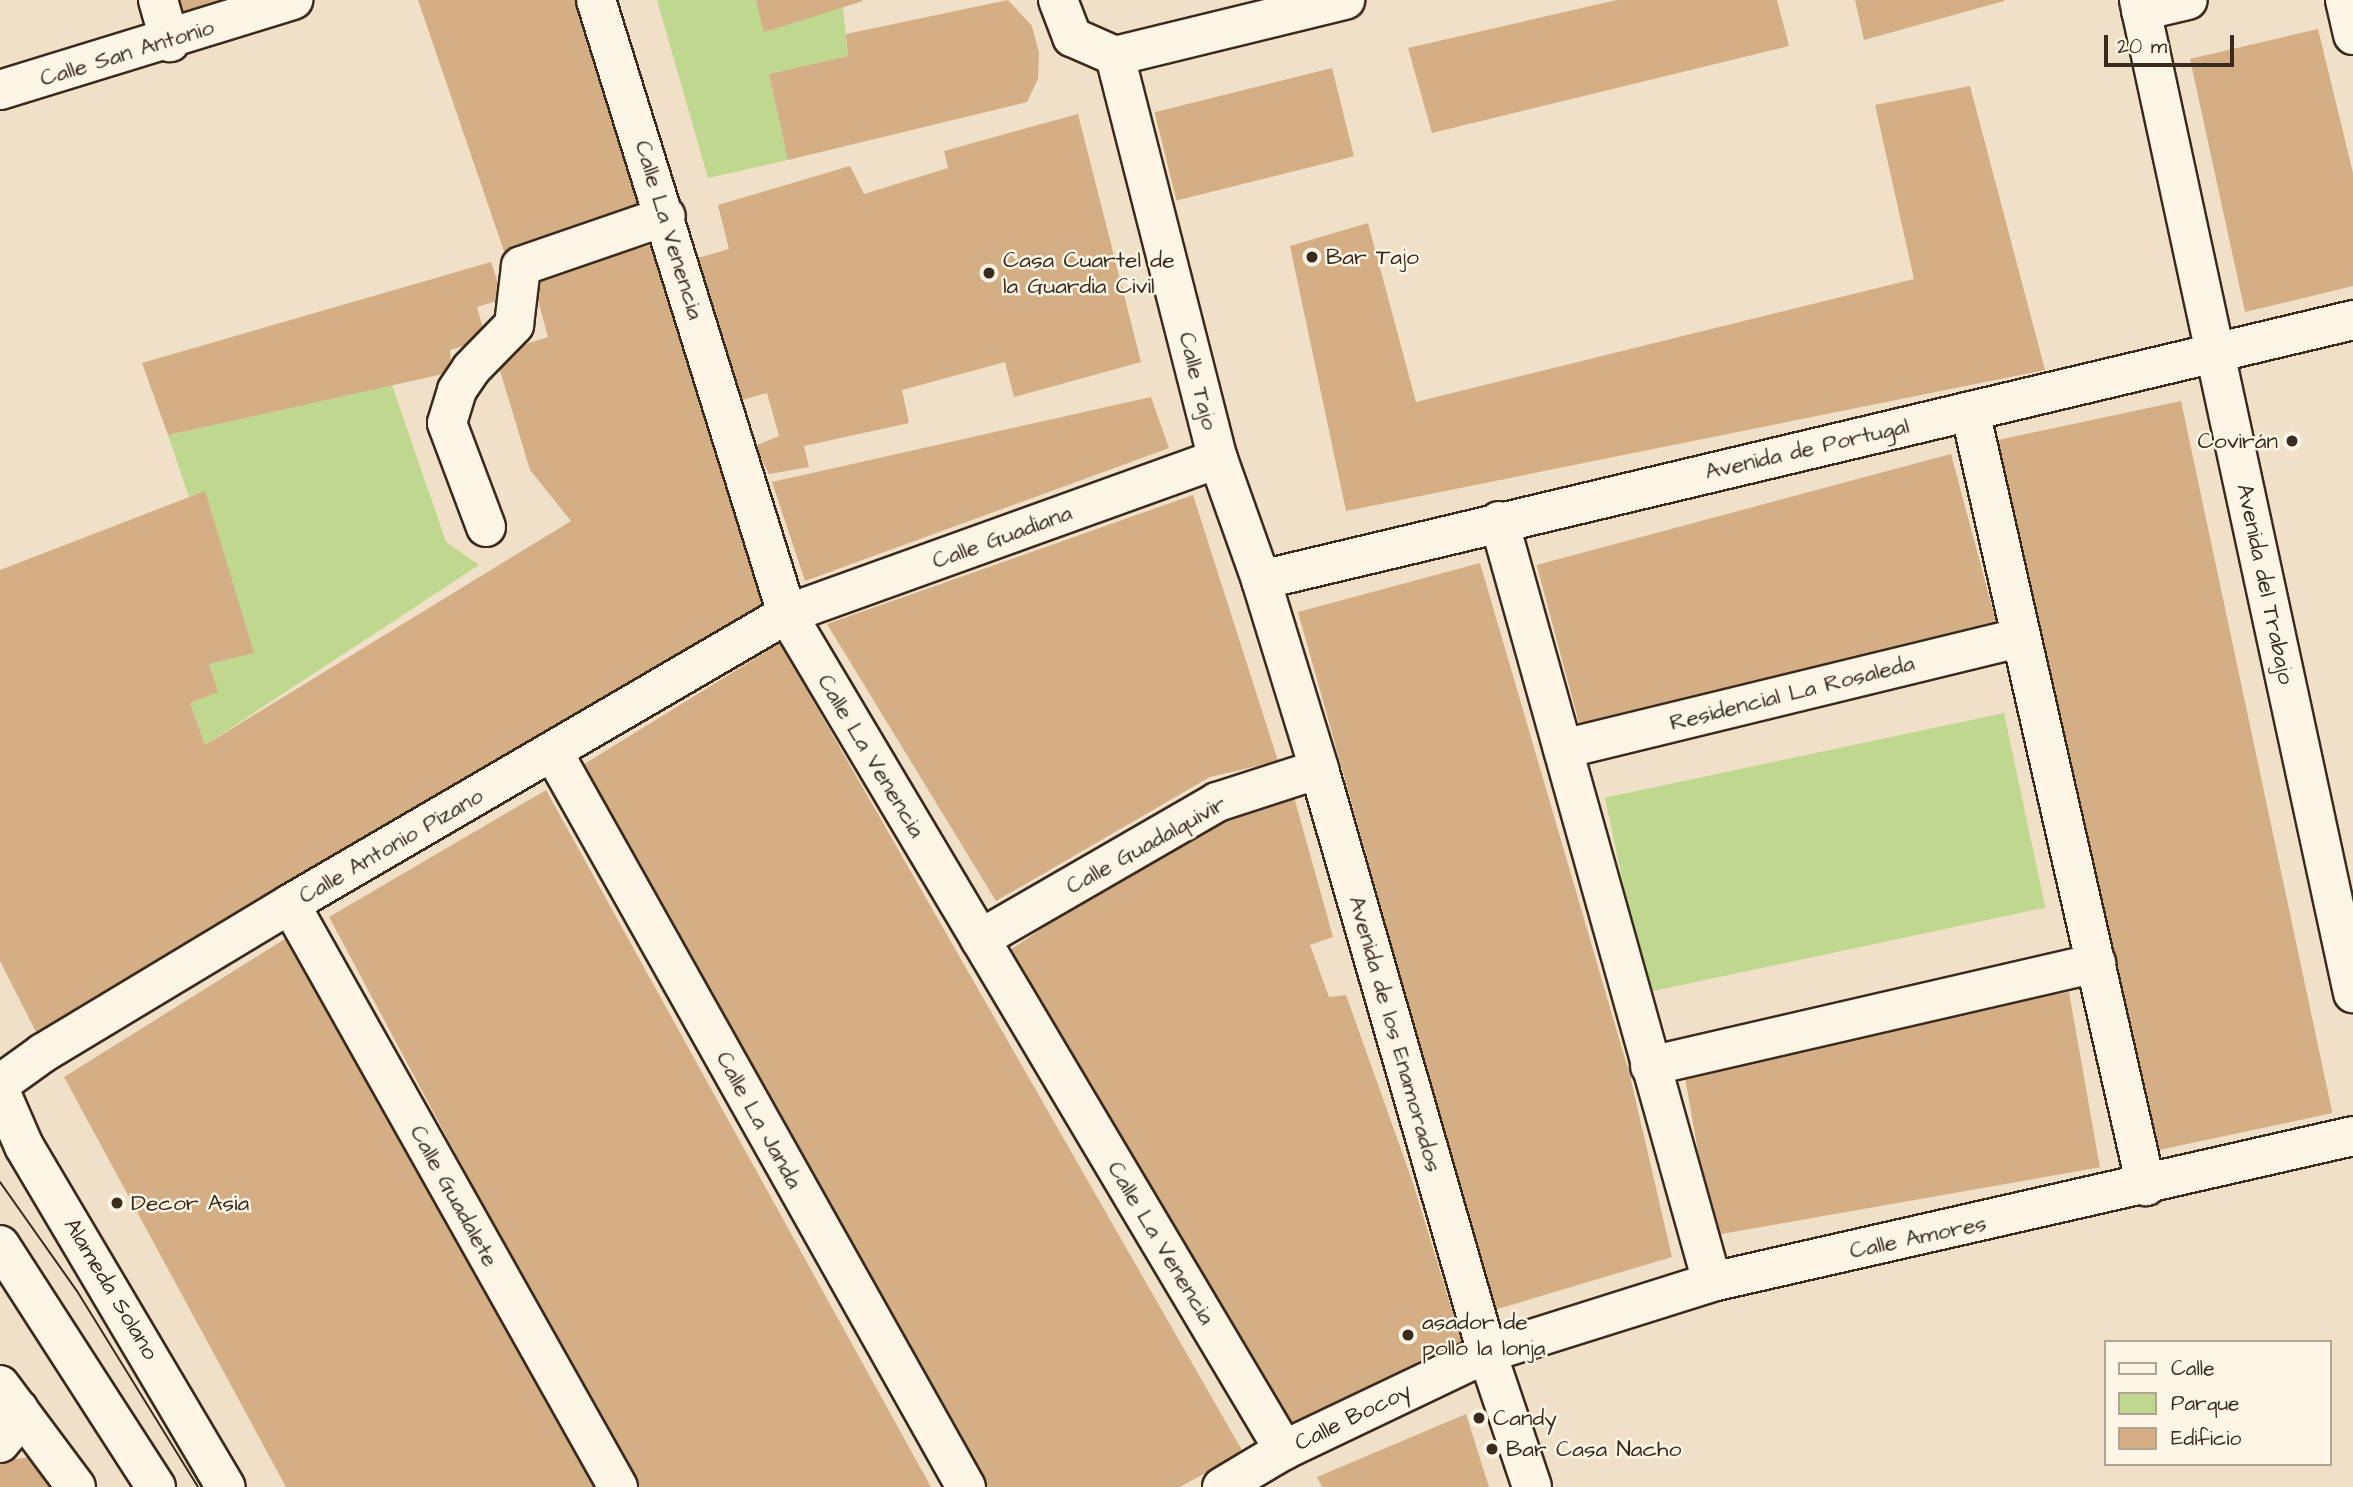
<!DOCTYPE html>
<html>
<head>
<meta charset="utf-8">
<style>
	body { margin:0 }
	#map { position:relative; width:2353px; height:1487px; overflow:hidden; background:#f0e0c8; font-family:"Architects Daughter",sans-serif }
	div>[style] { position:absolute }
	.green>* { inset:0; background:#bfd78e; transform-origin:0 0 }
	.building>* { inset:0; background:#d4ae85; transform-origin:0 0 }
	.roads { filter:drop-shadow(2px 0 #3b2a1e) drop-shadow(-2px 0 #3b2a1e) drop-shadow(0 2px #3b2a1e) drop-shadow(0 -2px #3b2a1e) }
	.minor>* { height:38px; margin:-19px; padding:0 19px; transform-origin:19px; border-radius:19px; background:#fcf5e5 }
	.major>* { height:38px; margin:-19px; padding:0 19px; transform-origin:19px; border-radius:19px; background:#fcf5e5 }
	.tram>* { height:2px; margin:-1px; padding:0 1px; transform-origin:1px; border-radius:1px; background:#3b2a1e }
	.dots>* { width:19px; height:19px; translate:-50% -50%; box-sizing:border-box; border:4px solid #fcf5e5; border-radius:50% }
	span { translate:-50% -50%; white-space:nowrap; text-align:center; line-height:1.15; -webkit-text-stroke:5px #fcf5e5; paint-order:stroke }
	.street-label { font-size:23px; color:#3b2a1e }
	.poi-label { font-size:23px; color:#3b2a1e }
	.left { translate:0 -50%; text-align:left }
	.right { translate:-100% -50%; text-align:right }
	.legend { position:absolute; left:2104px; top:1340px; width:228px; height:126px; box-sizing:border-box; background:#fcf5e5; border:2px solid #afa495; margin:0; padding:9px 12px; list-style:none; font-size:21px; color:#3b2a1e }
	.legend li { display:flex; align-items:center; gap:14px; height:35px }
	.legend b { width:35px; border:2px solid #afa495 }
	.scale { position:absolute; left:2104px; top:35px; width:130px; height:32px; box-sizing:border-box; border:4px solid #3b2a1e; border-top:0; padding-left:9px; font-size:21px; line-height:24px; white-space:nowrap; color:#3b2a1e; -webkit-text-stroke:5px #fcf5e5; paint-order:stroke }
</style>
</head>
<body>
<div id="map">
	<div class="green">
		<i style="clip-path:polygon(657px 0,756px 0,843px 7px,848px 56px,769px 74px,788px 160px,708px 178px)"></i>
		<i style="clip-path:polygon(392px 385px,446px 542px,479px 565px,205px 745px,190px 703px,217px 692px,209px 664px,253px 653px,205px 492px,189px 497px,168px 435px)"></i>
		<i style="left:2004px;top:713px;width:199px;height:408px;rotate:78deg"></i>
	</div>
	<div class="building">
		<i style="clip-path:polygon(175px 0,229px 0,179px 16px)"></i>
		<i style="clip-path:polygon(418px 0,584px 0,646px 211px,507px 260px)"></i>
		<i style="clip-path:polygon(756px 0,862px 0,863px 1px,764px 32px)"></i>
		<i style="clip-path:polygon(1008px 0,1032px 26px,1039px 53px,1038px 79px,1027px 102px,788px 160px,769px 74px,848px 56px,846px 34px)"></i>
		<i style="clip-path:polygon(1617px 0,1777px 0,1789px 46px,1432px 133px,1408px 48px)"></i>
		<i style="clip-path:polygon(1855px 0,2004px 0,2004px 1px,1864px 40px)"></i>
		<i style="clip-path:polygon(2318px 29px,2353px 173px,2353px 286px,2245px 312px,2190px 59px)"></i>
		<i style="left:1332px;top:68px;width:91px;height:183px;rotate:76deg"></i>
		<i style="clip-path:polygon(1970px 86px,2045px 370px,1346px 511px,1290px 246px,1368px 223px,1416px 402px,1914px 279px,1875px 105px)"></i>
		<i style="clip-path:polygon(1078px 114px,1141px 362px,1014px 397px,1005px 362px,902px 390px,909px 423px,804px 446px,809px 467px,769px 474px,755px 446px,779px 436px,767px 393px,739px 401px,698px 258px,729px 249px,718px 205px,850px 166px,864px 194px,948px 168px,944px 151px)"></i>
		<i style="clip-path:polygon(658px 243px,766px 604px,37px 1034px,0 961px,0 570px,205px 491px,254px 653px,209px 664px,218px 692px,190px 703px,205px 745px,571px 521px,530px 470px,495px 354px,548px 337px,532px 279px)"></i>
		<i style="clip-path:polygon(491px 262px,503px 299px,477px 307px,486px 339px,450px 350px,452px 372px,168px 435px,142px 363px)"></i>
		<i style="clip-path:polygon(1151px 397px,1169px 448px,805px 581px,772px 482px)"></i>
		<i style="left:2181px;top:401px;width:728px;height:187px;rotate:78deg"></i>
		<i style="left:1951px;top:454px;width:176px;height:429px;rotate:75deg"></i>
		<i style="clip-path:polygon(1193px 495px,1278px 761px,1210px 777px,996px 901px,827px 624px)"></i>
		<i style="clip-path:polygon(1480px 563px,1630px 1076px,1672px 1257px,1494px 1310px,1298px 612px)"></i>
		<i style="clip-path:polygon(780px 643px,1243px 1452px,1180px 1487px,978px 1487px,581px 766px)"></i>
		<i style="clip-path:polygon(546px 790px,931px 1487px,634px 1487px,329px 917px)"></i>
		<i style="clip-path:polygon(1294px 797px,1333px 937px,1310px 945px,1329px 997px,1346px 995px,1413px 1183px,1464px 1350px,1285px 1434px,1010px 950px,1192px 827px)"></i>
		<i style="clip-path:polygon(301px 929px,601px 1487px,286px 1487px,64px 1077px)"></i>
		<i style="left:2069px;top:992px;width:178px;height:393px;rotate:80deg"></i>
		<i style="clip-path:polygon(1466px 1414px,1489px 1487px,1322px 1487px,1317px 1477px)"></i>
		<i style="clip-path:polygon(46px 1455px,50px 1487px,0 1487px,0 1461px)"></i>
	</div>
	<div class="roads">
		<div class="minor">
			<i style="left:158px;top:0;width:44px;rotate:74.1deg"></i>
			<i style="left:596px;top:0;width:643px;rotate:72.72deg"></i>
			<i style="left:787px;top:614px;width:973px;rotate:59.27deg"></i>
			<i style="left:1058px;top:0;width:40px;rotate:69deg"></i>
			<i style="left:1072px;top:37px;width:47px;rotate:23.8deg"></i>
			<i style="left:2139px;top:0;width:1016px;rotate:77.84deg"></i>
			<i style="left:2345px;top:0;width:36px;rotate:77deg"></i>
			<i style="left:2141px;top:11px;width:48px;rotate:-13.2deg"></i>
			<i style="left:1115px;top:56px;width:416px;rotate:75.7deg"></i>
			<i style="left:1218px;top:459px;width:128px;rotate:70.4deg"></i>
			<i style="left:1261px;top:580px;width:198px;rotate:72.9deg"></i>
			<i style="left:1319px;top:769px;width:608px;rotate:73.95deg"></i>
			<i style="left:1487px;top:1353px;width:141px;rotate:71.4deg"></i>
			<i style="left:1115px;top:56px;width:237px;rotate:-13.7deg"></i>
			<i style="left:0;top:90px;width:307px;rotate:-17.1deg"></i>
			<i style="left:1970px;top:411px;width:795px;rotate:77.21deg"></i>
			<i style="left:1499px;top:521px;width:790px;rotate:74.36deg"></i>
			<i style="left:486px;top:527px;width:111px;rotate:-110.6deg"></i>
			<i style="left:447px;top:423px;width:34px;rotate:-73deg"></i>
			<i style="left:457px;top:390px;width:25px;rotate:-56deg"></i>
			<i style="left:471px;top:369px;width:62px;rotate:-45.7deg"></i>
			<i style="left:514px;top:325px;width:59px;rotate:-83.2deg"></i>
			<i style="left:521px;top:266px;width:153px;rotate:-19deg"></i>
			<i style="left:1261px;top:580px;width:1123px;rotate:-13.39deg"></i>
			<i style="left:1563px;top:749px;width:471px;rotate:-13.7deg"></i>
			<i style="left:553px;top:752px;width:843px;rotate:60.67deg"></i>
			<i style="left:290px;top:904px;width:669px;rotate:60.64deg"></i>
			<i style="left:980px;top:939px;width:274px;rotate:-30deg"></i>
			<i style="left:1217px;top:802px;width:107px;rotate:-17.9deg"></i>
			<i style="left:1650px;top:1066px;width:458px;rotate:-13deg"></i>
			<i style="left:0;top:1084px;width:53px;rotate:-35.8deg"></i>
			<i style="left:43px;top:1053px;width:288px;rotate:-31.1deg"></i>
			<i style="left:290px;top:904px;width:575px;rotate:-30.26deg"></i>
			<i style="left:787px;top:614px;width:458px;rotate:-19.8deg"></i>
			<i style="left:0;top:1385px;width:127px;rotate:53.3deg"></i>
			<i style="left:0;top:1443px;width:25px;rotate:-50deg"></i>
			<i style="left:16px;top:1424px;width:15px;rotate:-79deg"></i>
			<i style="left:1222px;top:1487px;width:72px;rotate:-30.8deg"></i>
			<i style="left:1284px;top:1450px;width:225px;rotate:-25.5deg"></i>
			<i style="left:1487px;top:1353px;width:236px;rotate:-17.5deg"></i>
			<i style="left:1712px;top:1282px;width:657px;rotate:-12.83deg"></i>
		</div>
		<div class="major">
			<i style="left:0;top:1091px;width:60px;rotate:66.4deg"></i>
			<i style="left:24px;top:1146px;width:396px;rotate:59.4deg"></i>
			<i style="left:0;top:1245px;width:288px;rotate:57.2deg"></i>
		</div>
	</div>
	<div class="tram">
		<i style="left:0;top:1182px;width:133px;rotate:54.8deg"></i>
		<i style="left:77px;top:1291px;width:230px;rotate:58.3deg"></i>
	</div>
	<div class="dots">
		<i style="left:1312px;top:257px;background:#3b2a1e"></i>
		<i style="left:989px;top:273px;background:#3b2a1e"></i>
		<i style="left:2292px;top:441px;background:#3b2a1e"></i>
		<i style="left:117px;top:1203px;background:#3b2a1e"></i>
		<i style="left:1408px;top:1335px;background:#3b2a1e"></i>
		<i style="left:1479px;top:1418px;background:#3b2a1e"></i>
		<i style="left:1492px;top:1449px;background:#3b2a1e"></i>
	</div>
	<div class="street-label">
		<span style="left:127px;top:53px;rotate:-17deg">Calle San Antonio</span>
		<span style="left:669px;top:230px;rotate:73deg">Calle La Venencia</span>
		<span style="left:1198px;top:381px;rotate:76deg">Calle Tajo</span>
		<span style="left:1807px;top:449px;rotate:-13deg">Avenida de Portugal</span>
		<span style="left:1002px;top:537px;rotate:-20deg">Calle Guadiana</span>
		<span style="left:2265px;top:584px;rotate:78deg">Avenida del Trabajo</span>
		<span style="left:1792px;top:693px;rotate:-14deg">Residencial La Rosaleda</span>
		<span style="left:871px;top:756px;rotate:59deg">Calle La Venencia</span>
		<span style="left:1146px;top:845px;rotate:-29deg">Calle Guadalquivir</span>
		<span style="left:391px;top:846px;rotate:-30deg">Calle Antonio Pizano</span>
		<span style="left:1395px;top:1034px;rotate:74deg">Avenida de los Enamorados</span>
		<span style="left:759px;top:1120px;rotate:61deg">Calle La Janda</span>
		<span style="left:454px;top:1196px;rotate:61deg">Calle Guadalete</span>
		<span style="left:1918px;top:1237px;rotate:-12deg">Calle Amores</span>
		<span style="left:1161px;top:1243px;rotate:59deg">Calle La Venencia</span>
		<span style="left:111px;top:1289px;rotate:59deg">Alameda Solano</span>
		<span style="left:1353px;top:1417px;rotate:-26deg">Calle Bocoy</span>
	</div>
	<div class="poi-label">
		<span class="left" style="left:1326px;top:257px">Bar Tajo</span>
		<span class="left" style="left:1003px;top:273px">Casa Cuartel de<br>la Guardia Civil</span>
		<span class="right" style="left:2278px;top:441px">Covirán</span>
		<span class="left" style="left:131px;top:1203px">Decor Asia</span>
		<span class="left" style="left:1422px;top:1335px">asador de<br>pollo la lonja</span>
		<span class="left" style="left:1493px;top:1418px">Candy</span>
		<span class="left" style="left:1506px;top:1449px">Bar Casa Nacho</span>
	</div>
	<ul class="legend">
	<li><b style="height:9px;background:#fcf5e5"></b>Calle</li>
	<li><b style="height:19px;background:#bfd78e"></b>Parque</li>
	<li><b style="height:19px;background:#d4ae85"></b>Edificio</li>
	</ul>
	<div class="scale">20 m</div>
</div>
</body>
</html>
